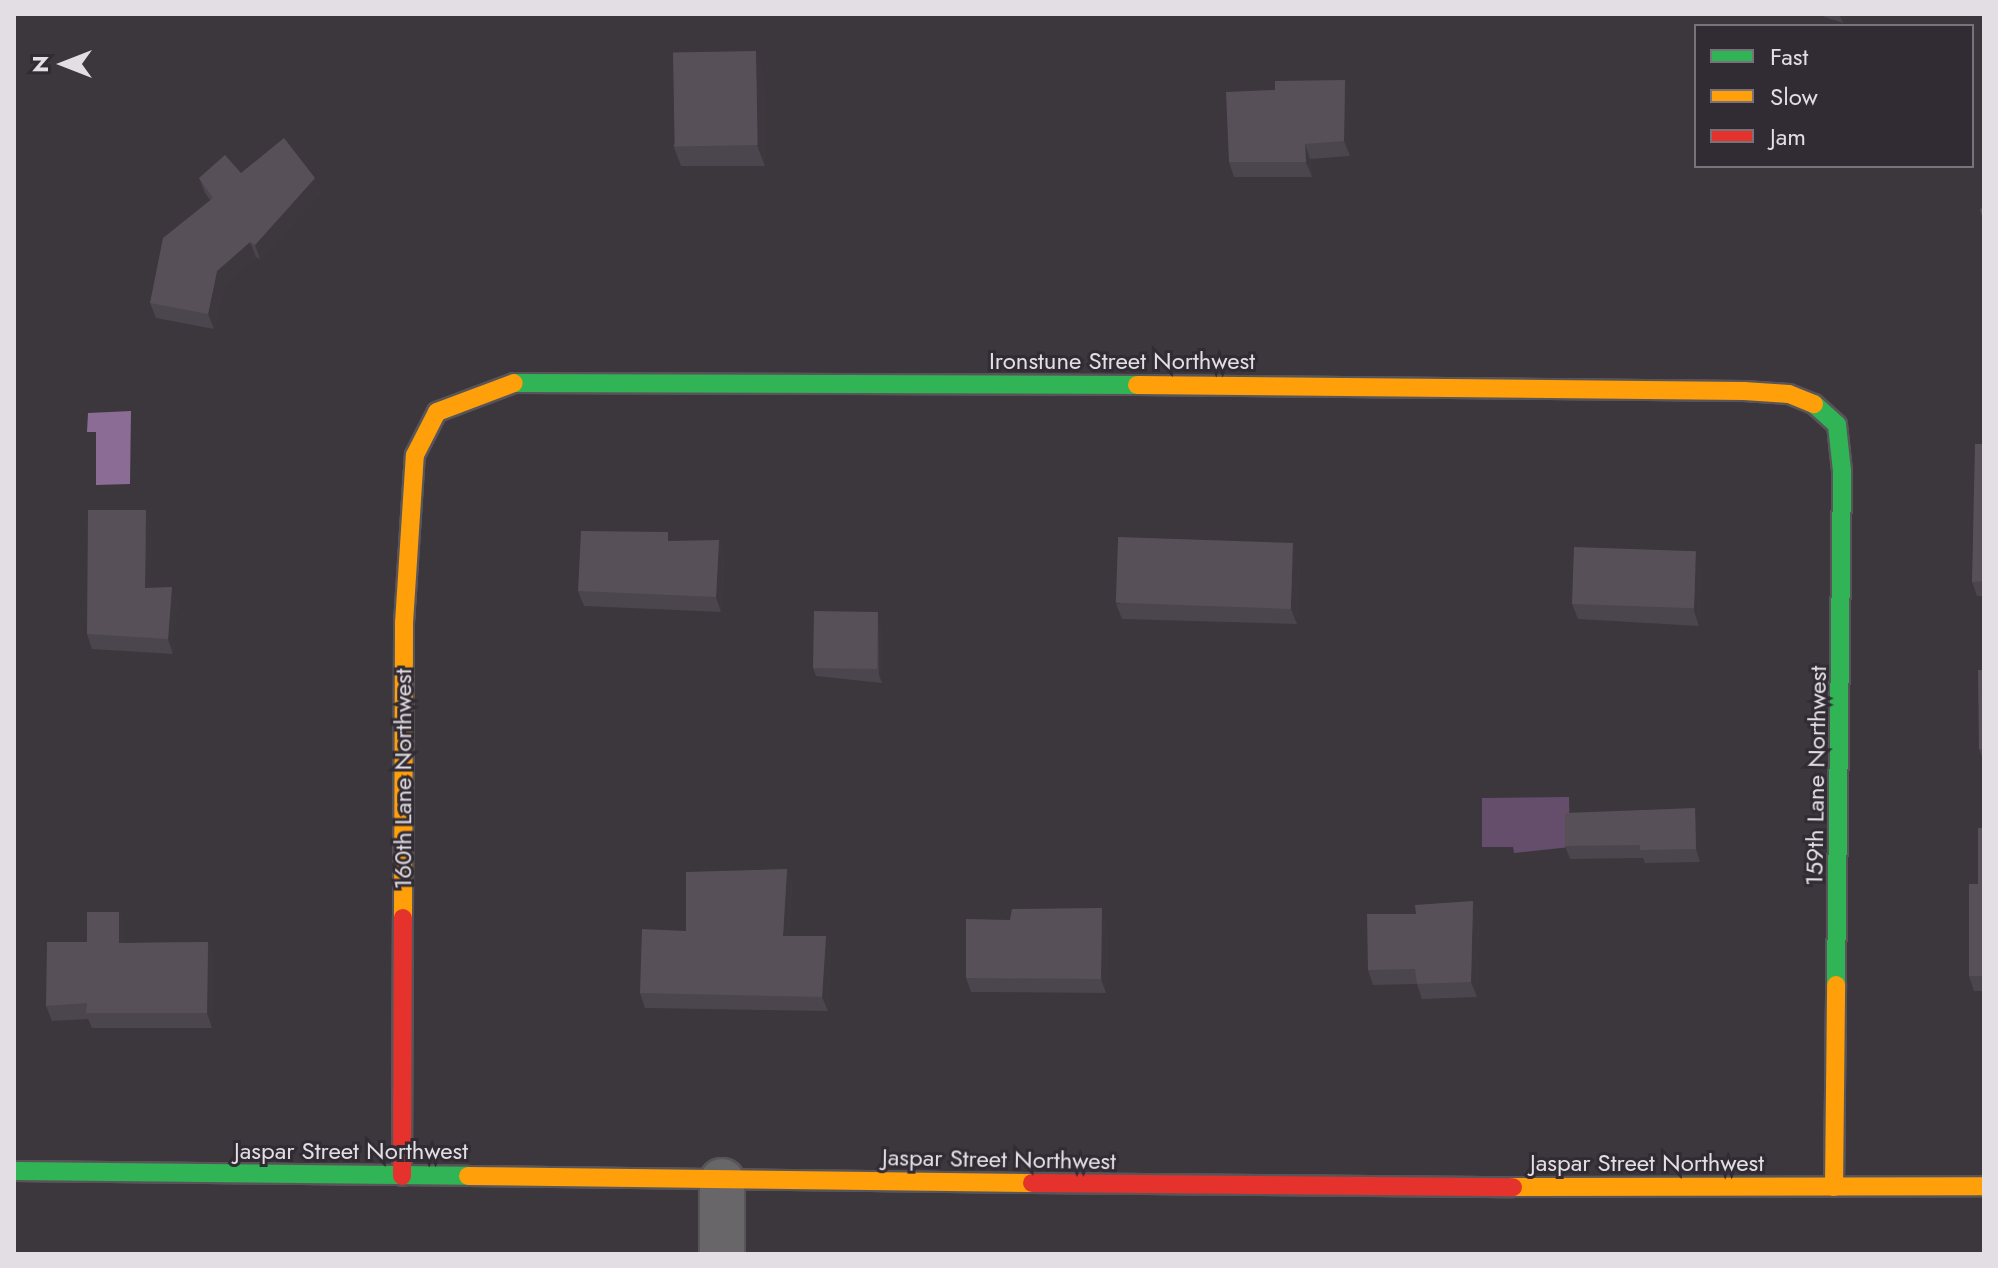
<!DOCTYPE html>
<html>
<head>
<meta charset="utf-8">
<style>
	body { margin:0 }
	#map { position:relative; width:1998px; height:1268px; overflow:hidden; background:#3b373c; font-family:Jost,sans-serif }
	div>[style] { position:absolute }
	.green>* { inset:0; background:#654d6c }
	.water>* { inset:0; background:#8b6c95 }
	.roads { filter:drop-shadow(2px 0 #585559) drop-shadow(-2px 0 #585559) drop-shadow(0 2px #585559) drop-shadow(0 -2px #585559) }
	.street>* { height:44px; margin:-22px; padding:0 22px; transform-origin:22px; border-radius:22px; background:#69666a }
	.fast>* { height:18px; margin:-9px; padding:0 9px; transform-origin:9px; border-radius:9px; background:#30b455 }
	.slow>* { height:18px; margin:-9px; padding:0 9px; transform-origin:9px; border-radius:9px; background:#ff9f0a }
	.jam>* { height:18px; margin:-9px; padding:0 9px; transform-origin:9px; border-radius:9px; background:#e5322d }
	.wall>* { inset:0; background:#4b454d }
	.shaded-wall>* { inset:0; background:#3d383e }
	.building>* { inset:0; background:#575059; transform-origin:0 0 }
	span { translate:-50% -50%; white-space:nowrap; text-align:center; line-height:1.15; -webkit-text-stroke:6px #312b34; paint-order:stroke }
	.street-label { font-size:24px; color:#e2dee3 }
	.frame { position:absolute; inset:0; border:16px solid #e2dee3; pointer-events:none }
	.legend { position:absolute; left:1694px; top:24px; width:280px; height:144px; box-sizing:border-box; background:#312b34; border:2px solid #78737a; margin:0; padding:10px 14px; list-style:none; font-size:24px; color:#e2dee3 }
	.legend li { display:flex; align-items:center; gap:16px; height:40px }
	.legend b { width:40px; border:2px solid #78737a }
	.north { position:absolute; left:24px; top:24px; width:80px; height:80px; -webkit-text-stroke:6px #312b34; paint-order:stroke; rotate:270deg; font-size:22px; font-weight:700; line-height:32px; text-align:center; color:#e2dee3 }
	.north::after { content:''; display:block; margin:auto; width:28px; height:36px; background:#e2dee3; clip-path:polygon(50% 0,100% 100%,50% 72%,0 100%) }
</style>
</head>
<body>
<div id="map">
	<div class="green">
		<i style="clip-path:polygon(1569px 797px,1570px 847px,1514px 853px,1513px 847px,1482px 847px,1482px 798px)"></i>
	</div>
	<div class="water">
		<i style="clip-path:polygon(131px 411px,130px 484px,96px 485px,96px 432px,87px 432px,88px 413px)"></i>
	</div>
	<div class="roads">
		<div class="street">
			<i style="left:722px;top:1181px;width:73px;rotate:90deg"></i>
		</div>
		<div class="fast">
			<i style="left:514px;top:383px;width:623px;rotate:0.18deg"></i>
			<i style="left:1814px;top:404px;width:31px;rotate:42deg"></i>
			<i style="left:1837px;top:425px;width:46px;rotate:83.8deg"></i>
			<i style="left:1842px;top:471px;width:514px;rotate:90.67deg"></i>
			<i style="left:14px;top:1171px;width:454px;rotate:0.6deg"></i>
		</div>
		<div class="slow">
			<i style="left:1137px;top:385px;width:607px;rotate:0.57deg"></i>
			<i style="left:1744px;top:391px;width:45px;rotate:3.8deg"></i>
			<i style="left:1789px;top:394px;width:27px;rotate:22deg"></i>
			<i style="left:403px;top:918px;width:295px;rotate:-89.8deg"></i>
			<i style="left:404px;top:623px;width:168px;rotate:-86.3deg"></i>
			<i style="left:415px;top:455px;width:48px;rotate:-62.9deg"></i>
			<i style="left:437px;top:412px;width:82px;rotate:-20.6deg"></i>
			<i style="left:468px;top:1176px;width:564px;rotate:0.71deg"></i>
			<i style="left:1513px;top:1187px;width:471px;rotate:-0.1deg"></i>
			<i style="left:1834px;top:1187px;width:202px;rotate:-89.4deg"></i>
		</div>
		<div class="jam">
			<i style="left:402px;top:1176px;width:258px;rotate:-89.8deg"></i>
			<i style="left:1032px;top:1183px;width:481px;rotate:0.5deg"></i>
		</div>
	</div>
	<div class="wall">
		<i style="clip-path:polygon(1816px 14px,1846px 14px,1843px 23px)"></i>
		<i style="clip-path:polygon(764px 72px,765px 166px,681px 166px,673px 145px)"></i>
		<i style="clip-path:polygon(1345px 80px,1350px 95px,1350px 156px,1310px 159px,1312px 177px,1234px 177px,1229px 162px,1275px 90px)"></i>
		<i style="clip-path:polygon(241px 173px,315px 178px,320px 193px,260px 259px,256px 257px,223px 286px,214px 329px,156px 318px,150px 303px,210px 200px,205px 193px,199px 178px)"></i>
		<i style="clip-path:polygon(1984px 444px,1984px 596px,1977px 596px,1972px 582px)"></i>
		<i style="clip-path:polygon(151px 525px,150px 588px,177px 602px,173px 654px,92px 649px,87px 634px)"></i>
		<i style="clip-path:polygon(719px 540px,724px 555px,721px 612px,584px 606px,578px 591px)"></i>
		<i style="clip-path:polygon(1299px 558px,1297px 624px,1122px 619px,1116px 604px)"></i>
		<i style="clip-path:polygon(1701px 567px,1699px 626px,1578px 619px,1572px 604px)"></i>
		<i style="clip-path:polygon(881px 619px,882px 683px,816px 676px,813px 668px)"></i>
		<i style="clip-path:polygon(1984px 670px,1984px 763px,1979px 749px)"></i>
		<i style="clip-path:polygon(1695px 808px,1700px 821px,1700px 862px,1645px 863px,1643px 858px,1570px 859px,1565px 846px)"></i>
		<i style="clip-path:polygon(1984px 828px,1984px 991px,1974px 991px,1969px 976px)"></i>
		<i style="clip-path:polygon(787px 869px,792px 884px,789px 936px,826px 936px,831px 950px,828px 1011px,645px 1008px,640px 993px,686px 931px)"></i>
		<i style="clip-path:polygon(1473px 901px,1479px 915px,1477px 997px,1422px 999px,1417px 984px,1373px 985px,1368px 970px,1416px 914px)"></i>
		<i style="clip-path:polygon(119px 912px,125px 927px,125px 943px,208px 942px,213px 957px,212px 1028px,92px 1028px,88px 1019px,52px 1021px,46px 1006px,87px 942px)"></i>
		<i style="clip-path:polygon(1107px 923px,1106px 993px,971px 992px,966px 978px)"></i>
	</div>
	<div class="shaded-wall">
		<i style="clip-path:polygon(1839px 14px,1846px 14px,1843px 23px)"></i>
		<i style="clip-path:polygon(756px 51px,764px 72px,765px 166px,757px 145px)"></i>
		<i style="clip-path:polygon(1345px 80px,1350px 95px,1350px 156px,1344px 141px)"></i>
		<i style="clip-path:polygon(1305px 144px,1310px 159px,1312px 177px,1306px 162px)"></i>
		<i style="clip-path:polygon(315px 178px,320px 193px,260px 259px,255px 245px)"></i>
		<i style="clip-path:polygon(250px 242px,256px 257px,223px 286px,214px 329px,208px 314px,217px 271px)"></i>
		<i style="clip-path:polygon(146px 510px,151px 525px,150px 603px,145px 588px)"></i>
		<i style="clip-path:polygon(719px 540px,724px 555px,721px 612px,716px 597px)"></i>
		<i style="clip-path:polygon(1293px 543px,1299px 558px,1297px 624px,1291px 609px)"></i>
		<i style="clip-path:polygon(1696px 552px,1701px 567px,1699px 626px,1694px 611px)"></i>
		<i style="clip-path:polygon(172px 587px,177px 602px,173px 654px,168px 639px)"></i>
		<i style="clip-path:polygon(878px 612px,881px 619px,882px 683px,879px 675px)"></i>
		<i style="clip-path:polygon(1695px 808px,1700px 821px,1700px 862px,1696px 849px)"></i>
		<i style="clip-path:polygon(787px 869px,792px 884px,788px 951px,783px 936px)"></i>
		<i style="clip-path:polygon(1473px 901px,1479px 915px,1477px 997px,1471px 982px)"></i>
		<i style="clip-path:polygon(1102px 908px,1107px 923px,1106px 993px,1101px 979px)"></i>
		<i style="clip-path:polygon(119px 912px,125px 927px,125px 958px,119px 943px)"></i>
		<i style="clip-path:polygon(826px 936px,831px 950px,828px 1011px,822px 997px)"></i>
		<i style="clip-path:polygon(208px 942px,213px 957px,212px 1028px,207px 1013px)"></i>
	</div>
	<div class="building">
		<i style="left:756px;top:51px;width:94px;height:83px;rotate:89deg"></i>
		<i style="clip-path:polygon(1345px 80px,1344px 141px,1305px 144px,1306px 162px,1229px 162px,1226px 92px,1275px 90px,1275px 81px)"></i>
		<i style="clip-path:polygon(284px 138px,315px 178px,255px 245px,250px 242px,217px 271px,208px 314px,150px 303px,163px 238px,213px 198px,199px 178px,225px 155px,241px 173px)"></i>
		<i style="clip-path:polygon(1984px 208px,1984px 223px,1980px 209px)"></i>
		<i style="clip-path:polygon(1975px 444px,1984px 444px,1984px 581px,1972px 582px)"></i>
		<i style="clip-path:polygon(88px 510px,146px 510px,145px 588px,172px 587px,168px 639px,87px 634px)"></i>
		<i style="clip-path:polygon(581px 531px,668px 532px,668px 541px,719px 540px,716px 597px,578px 591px)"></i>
		<i style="left:1293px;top:543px;width:66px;height:175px;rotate:92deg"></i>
		<i style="left:1574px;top:547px;width:122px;height:57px;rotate:2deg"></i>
		<i style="left:814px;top:611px;width:64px;height:57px;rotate:1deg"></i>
		<i style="clip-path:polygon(1978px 670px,1984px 670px,1984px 749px,1979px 749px)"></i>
		<i style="clip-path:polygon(1695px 808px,1696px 849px,1640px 850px,1640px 845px,1565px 846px,1565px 813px)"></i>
		<i style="clip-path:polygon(1978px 828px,1984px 828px,1984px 976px,1969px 976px,1969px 884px,1978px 884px)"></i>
		<i style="clip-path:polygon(787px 869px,783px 936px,826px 936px,822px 997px,640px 993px,642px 929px,686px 931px,686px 872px)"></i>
		<i style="clip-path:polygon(1473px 901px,1471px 982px,1417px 984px,1415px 969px,1368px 970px,1367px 914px,1416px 914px,1415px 905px)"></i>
		<i style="clip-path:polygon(1102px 908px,1101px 979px,966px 978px,966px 919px,1010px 920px,1012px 909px)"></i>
		<i style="clip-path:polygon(87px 912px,119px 912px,119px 943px,208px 942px,207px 1013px,86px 1013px,87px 1003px,46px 1006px,47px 942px,87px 942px)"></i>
	</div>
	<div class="street-label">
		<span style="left:1122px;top:361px">Ironstune Street Northwest</span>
		<span style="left:1816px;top:776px;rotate:-89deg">159th Lane Northwest</span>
		<span style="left:403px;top:779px;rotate:-90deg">160th Lane Northwest</span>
		<span style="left:351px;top:1151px">Jaspar Street Northwest</span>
		<span style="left:999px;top:1159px;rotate:1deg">Jaspar Street Northwest</span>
		<span style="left:1647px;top:1163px">Jaspar Street Northwest</span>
	</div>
	<div class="frame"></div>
	<ul class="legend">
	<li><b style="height:10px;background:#30b455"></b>Fast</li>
	<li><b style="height:10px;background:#ff9f0a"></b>Slow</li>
	<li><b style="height:10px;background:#e5322d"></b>Jam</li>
	</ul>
	<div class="north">N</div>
</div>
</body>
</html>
